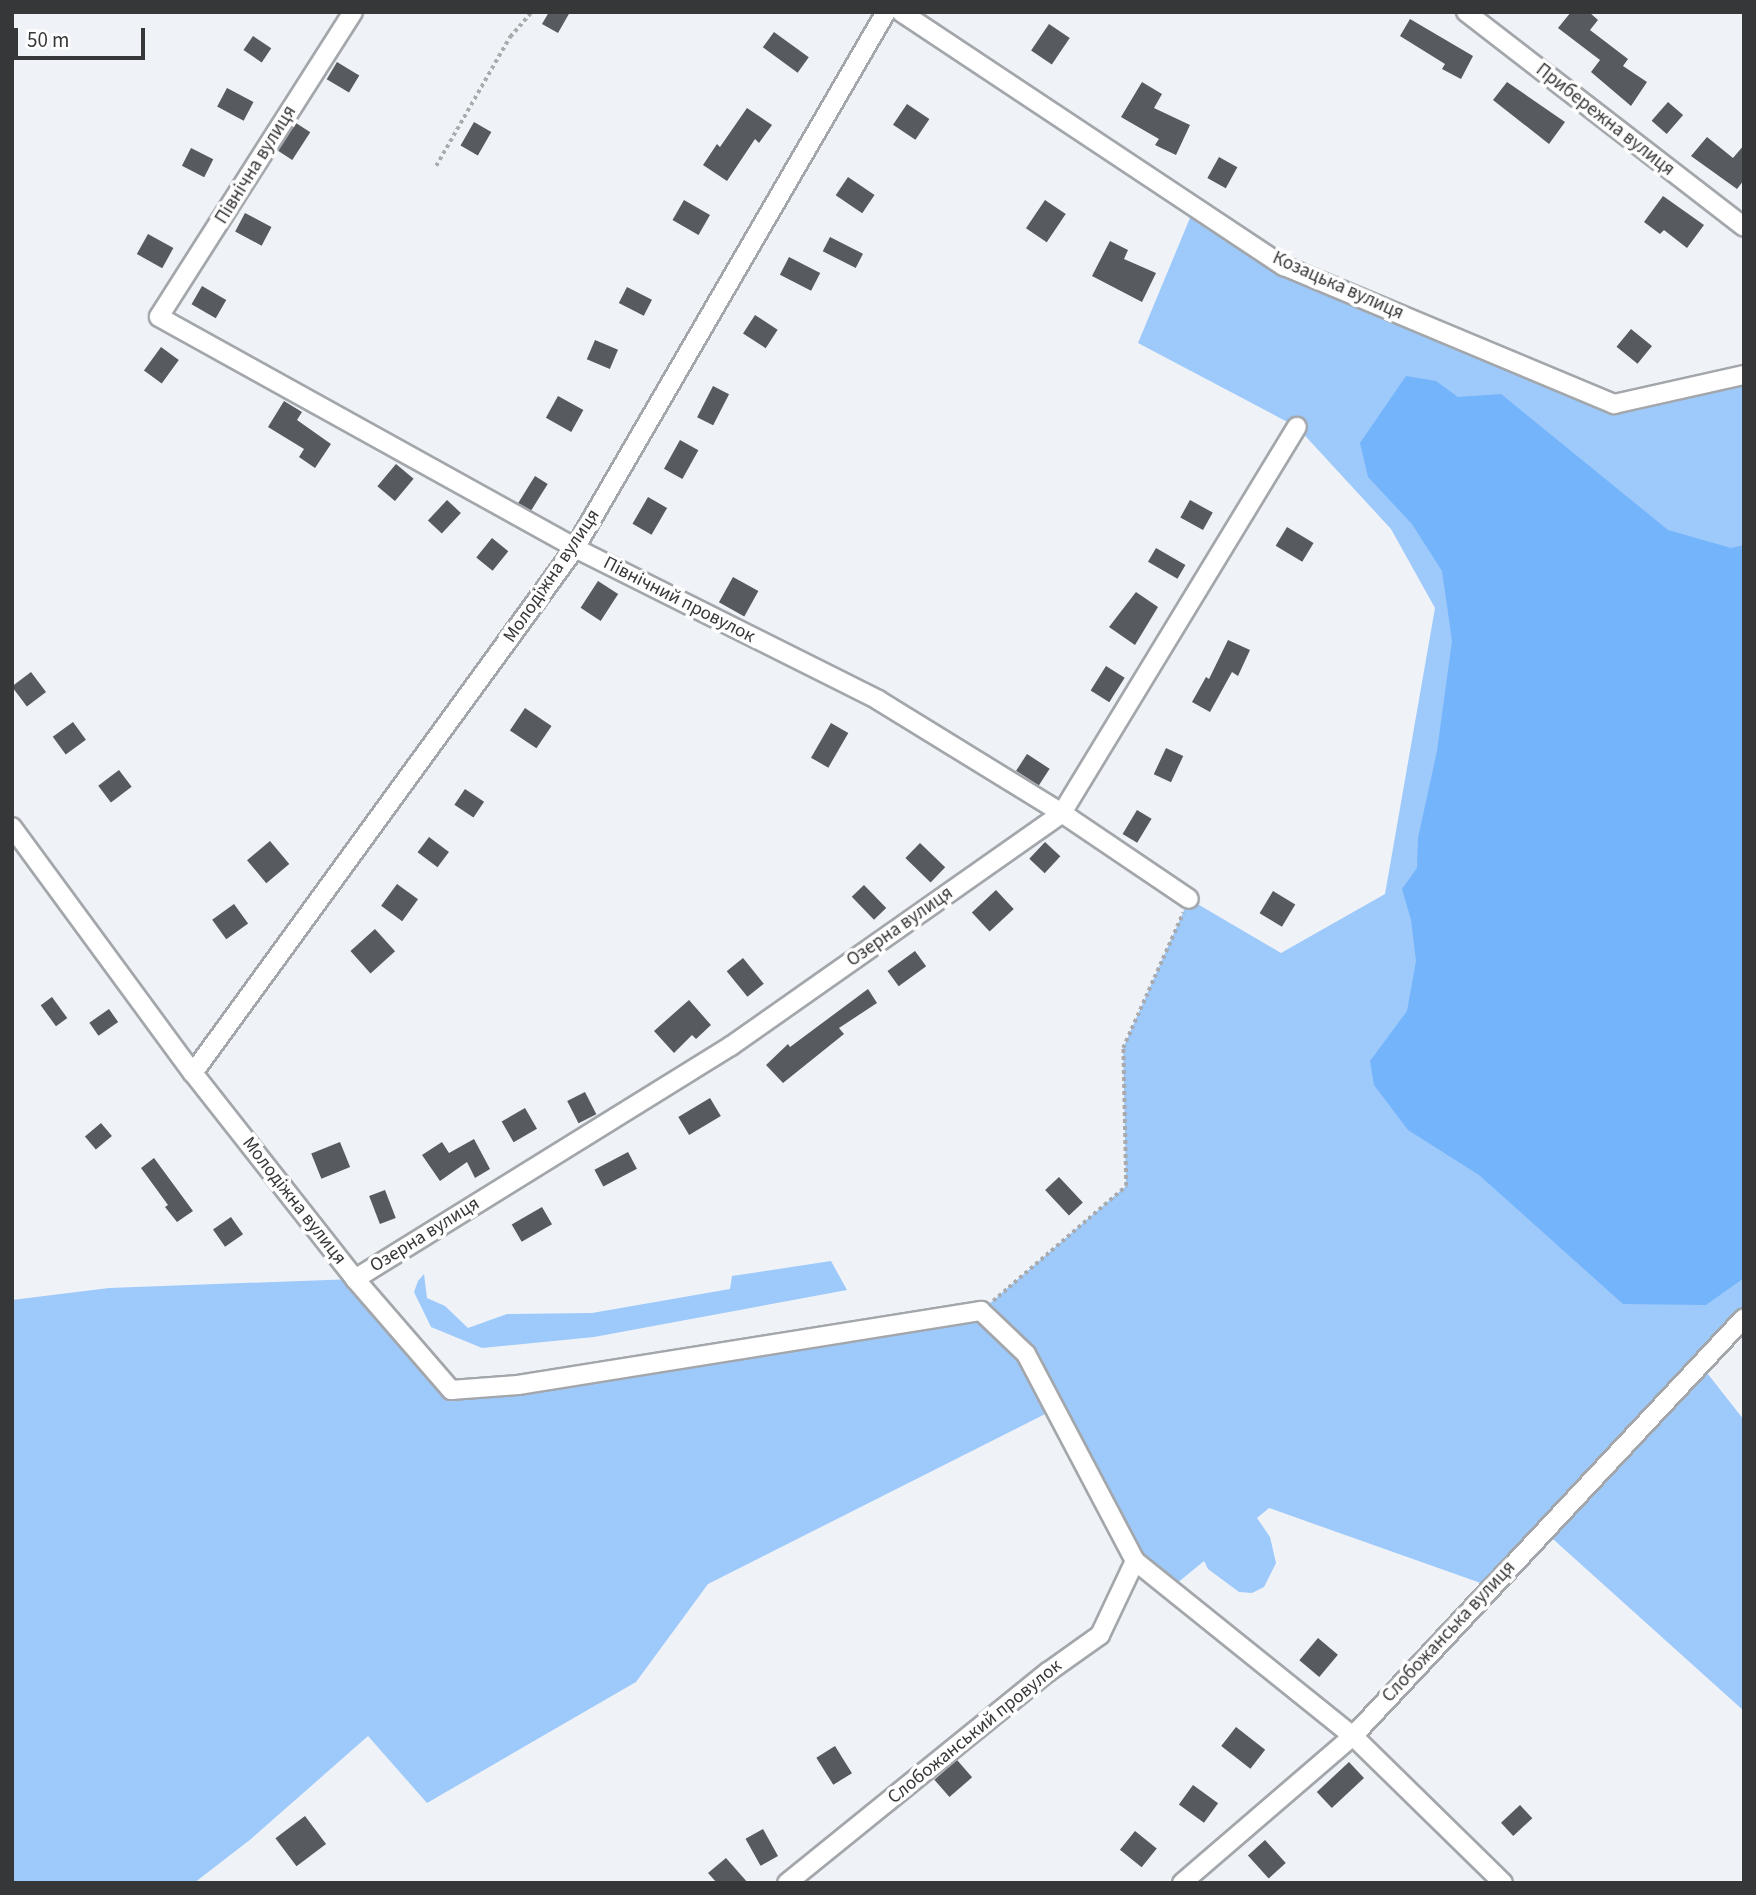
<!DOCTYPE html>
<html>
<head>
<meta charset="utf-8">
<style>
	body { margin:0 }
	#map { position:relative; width:1756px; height:1895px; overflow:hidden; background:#eff3f8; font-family:"Source Sans 3",sans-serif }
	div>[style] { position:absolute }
	.green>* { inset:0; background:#9ec9fb }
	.water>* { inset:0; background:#74b4fb }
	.building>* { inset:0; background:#575a5e; transform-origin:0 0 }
	.path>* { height:3.5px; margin-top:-1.75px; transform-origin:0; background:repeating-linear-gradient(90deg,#a8aaae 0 3.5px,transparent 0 7px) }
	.roads { filter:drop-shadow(2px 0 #a3a7ab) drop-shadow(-2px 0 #a3a7ab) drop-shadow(0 2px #a3a7ab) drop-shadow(0 -2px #a3a7ab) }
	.minor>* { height:18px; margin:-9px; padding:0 9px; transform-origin:9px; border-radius:9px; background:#fff }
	span { translate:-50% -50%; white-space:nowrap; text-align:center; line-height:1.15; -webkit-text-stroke:7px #fff; paint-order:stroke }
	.street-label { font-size:19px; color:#363739 }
	.frame { position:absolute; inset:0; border:14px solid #363739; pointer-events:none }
	.scale { position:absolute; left:14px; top:28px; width:131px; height:32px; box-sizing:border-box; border:4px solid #363739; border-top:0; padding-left:9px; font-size:21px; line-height:24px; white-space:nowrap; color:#363739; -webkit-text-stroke:5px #fff; paint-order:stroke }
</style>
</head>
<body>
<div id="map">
	<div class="green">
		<i style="clip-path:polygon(1195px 206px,1284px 266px,1614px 404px,1744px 375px,1744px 1318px,1700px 1364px,1744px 1420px,1744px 1711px,1544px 1531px,1492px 1587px,1269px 1508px,1257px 1518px,1270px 1537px,1276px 1563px,1264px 1587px,1252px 1593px,1239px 1592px,1208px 1569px,1204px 1561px,1170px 1589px,1135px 1561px,1055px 1409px,708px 1584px,636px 1682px,427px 1803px,368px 1736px,251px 1839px,194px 1883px,12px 1883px,12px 1300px,109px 1288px,355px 1279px,451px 1390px,981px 1311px,1126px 1186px,1123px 1048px,1189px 899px,1281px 953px,1385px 894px,1435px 608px,1391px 529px,1297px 427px,1138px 343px)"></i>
		<i style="clip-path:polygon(831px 1261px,847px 1290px,594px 1337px,482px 1348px,431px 1327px,414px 1292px,418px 1281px,424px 1274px,427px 1298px,445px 1306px,468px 1328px,507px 1314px,592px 1313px,730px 1289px,732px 1276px)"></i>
	</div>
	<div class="water">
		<i style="clip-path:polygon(1406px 376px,1436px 381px,1458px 397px,1501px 394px,1668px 530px,1731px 548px,1744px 545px,1744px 1278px,1706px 1305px,1623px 1304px,1479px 1175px,1408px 1130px,1374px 1085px,1370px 1061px,1407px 1011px,1416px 961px,1411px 920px,1402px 889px,1417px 868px,1418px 838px,1437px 751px,1452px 641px,1442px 571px,1412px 524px,1368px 477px,1360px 443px)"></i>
	</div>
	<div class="building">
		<i style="clip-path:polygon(549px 12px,570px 12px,558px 33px,542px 24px)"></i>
		<i style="clip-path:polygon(1571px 12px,1589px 12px,1598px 20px,1590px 30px,1628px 59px,1623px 66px,1647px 82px,1631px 106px,1591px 72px,1600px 60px,1558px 28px)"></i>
		<i style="clip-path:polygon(1410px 19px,1473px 56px,1461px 79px,1442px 69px,1445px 64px,1400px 36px)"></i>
		<i style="left:1049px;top:24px;width:25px;height:32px;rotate:34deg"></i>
		<i style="left:774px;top:32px;width:43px;height:19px;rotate:36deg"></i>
		<i style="left:253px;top:36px;width:22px;height:17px;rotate:34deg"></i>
		<i style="left:337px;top:62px;width:26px;height:20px;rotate:31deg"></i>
		<i style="clip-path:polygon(1142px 82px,1162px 94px,1154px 108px,1190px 125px,1176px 155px,1155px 145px,1159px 139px,1121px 117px)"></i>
		<i style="clip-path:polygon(1507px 82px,1565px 122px,1549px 144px,1493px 100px)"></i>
		<i style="left:227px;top:88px;width:30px;height:21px;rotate:28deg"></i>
		<i style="left:1668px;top:102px;width:20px;height:25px;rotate:41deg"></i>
		<i style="left:907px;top:104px;width:27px;height:25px;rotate:34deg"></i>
		<i style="clip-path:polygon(747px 108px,772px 125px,759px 143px,755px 139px,727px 181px,703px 165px,717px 144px,720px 147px)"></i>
		<i style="left:474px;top:122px;width:20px;height:27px;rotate:30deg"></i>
		<i style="left:296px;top:123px;width:17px;height:33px;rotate:33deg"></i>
		<i style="clip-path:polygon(1707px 137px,1733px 158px,1744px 145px,1744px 180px,1737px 189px,1691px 156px)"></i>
		<i style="left:191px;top:148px;width:25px;height:20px;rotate:27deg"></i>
		<i style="left:1219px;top:157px;width:21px;height:24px;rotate:29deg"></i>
		<i style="left:848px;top:177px;width:32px;height:22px;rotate:34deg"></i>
		<i style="clip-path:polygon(1663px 196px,1704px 225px,1687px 248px,1664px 230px,1660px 234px,1644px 222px)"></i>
		<i style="left:684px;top:200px;width:30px;height:23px;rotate:30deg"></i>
		<i style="left:1045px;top:200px;width:25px;height:34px;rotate:34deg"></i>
		<i style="left:245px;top:213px;width:30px;height:21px;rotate:28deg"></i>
		<i style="left:148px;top:234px;width:29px;height:23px;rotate:29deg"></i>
		<i style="left:830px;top:237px;width:37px;height:16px;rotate:27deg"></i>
		<i style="clip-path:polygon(1110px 241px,1128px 250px,1124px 259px,1156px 273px,1142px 302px,1092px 276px)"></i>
		<i style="left:789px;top:257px;width:35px;height:20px;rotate:27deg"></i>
		<i style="left:202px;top:286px;width:28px;height:21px;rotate:30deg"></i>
		<i style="left:627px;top:287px;width:28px;height:18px;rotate:27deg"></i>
		<i style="left:755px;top:315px;width:27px;height:22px;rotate:33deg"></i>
		<i style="left:1631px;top:329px;width:27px;height:23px;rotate:39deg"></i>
		<i style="left:595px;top:340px;width:25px;height:21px;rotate:23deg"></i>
		<i style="left:161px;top:347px;width:22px;height:29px;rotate:36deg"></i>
		<i style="left:713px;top:386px;width:18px;height:35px;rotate:27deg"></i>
		<i style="left:558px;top:396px;width:29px;height:25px;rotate:29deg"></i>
		<i style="clip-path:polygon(284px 401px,302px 412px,297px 420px,331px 444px,315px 468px,299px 457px,304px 449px,268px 427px)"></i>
		<i style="left:680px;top:440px;width:21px;height:33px;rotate:29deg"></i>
		<i style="left:396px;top:464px;width:23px;height:29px;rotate:40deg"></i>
		<i style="left:535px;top:476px;width:15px;height:32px;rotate:32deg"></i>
		<i style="left:648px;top:497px;width:22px;height:31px;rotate:30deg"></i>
		<i style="left:447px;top:500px;width:19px;height:28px;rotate:43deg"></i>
		<i style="left:1190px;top:500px;width:26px;height:20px;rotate:29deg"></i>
		<i style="left:1287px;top:527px;width:31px;height:22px;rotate:31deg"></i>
		<i style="left:492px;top:538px;width:21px;height:25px;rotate:39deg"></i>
		<i style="left:1156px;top:548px;width:34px;height:16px;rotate:30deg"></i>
		<i style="left:733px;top:577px;width:29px;height:29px;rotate:29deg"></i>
		<i style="left:598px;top:581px;width:24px;height:32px;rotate:33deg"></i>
		<i style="clip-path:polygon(1136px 592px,1158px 607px,1135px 645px,1109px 627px)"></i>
		<i style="clip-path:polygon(1228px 640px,1250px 650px,1238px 676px,1232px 672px,1210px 712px,1192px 702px,1206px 677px,1209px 679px)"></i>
		<i style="left:1106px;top:666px;width:22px;height:29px;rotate:32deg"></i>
		<i style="left:31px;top:672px;width:25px;height:24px;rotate:53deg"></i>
		<i style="left:525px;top:708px;width:32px;height:27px;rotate:34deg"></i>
		<i style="left:73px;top:722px;width:22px;height:25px;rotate:54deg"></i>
		<i style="left:831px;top:723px;width:20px;height:40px;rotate:30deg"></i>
		<i style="left:1166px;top:748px;width:19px;height:29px;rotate:25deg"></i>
		<i style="left:1027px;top:754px;width:27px;height:20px;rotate:33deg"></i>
		<i style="left:119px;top:770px;width:21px;height:26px;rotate:53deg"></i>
		<i style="left:465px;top:789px;width:23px;height:19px;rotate:34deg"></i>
		<i style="left:1137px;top:810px;width:17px;height:28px;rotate:31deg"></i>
		<i style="left:429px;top:837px;width:25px;height:19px;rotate:37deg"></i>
		<i style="left:270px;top:841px;width:30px;height:30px;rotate:50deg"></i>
		<i style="left:1045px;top:842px;width:21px;height:23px;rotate:43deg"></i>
		<i style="left:920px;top:843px;width:35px;height:21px;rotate:44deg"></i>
		<i style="left:397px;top:884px;width:26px;height:27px;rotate:36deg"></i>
		<i style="left:864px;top:885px;width:32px;height:17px;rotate:46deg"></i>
		<i style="left:996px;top:890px;width:26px;height:33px;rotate:47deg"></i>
		<i style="left:1273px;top:891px;width:26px;height:26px;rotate:31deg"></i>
		<i style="left:234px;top:904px;width:24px;height:27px;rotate:54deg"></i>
		<i style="left:375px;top:929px;width:30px;height:33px;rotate:48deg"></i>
		<i style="left:915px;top:951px;width:19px;height:34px;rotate:54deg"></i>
		<i style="left:743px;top:958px;width:33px;height:21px;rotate:51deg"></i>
		<i style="clip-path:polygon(868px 989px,877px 1003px,839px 1028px,844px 1034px,783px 1083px,766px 1065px,788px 1044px,790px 1047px)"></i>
		<i style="left:52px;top:997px;width:26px;height:14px;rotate:54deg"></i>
		<i style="clip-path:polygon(689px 1000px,711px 1025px,696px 1039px,692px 1035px,674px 1053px,654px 1031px)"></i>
		<i style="left:109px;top:1009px;width:16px;height:24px;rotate:55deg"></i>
		<i style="left:585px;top:1092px;width:25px;height:20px;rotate:63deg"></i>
		<i style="left:710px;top:1098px;width:21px;height:37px;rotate:59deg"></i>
		<i style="left:525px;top:1108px;width:24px;height:27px;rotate:60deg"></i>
		<i style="left:101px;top:1123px;width:17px;height:21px;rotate:50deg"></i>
		<i style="clip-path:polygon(474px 1139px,490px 1169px,475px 1178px,467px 1162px,440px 1181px,422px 1155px,442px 1142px,449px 1153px)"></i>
		<i style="left:340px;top:1142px;width:27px;height:31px;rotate:68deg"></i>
		<i style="left:628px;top:1152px;width:19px;height:38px;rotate:62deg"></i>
		<i style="clip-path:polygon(154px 1158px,193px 1211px,177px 1222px,165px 1207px,168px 1205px,141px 1168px)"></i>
		<i style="left:1059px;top:1177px;width:35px;height:19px;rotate:47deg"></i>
		<i style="left:385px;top:1190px;width:30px;height:17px;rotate:69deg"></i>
		<i style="left:542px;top:1207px;width:20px;height:35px;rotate:60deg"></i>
		<i style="left:231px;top:1217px;width:21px;height:22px;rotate:55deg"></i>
		<i style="left:1318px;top:1638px;width:26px;height:29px;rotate:40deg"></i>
		<i style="left:1236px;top:1727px;width:37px;height:24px;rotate:38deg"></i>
		<i style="left:835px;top:1746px;width:32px;height:22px;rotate:58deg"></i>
		<i style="left:957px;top:1760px;width:23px;height:30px;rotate:49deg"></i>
		<i style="left:1349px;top:1762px;width:22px;height:44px;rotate:47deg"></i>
		<i style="left:1193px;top:1785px;width:31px;height:24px;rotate:36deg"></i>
		<i style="left:1520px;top:1805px;width:18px;height:26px;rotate:47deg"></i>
		<i style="left:305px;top:1816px;width:35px;height:37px;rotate:53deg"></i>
		<i style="left:763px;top:1829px;width:31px;height:20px;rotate:61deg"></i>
		<i style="left:1135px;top:1831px;width:28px;height:24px;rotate:39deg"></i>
		<i style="left:1265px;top:1840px;width:31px;height:23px;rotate:48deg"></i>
		<i style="clip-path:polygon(726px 1858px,748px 1883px,717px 1883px,708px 1873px)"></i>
	</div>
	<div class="path">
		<i style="left:436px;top:166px;width:149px;rotate:-60.2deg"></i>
		<i style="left:510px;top:37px;width:33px;rotate:-49deg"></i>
		<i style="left:993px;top:1301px;width:176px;rotate:-40.8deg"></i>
		<i style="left:1126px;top:1186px;width:138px;rotate:-91.2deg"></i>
		<i style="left:1123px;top:1048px;width:148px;rotate:-66deg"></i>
	</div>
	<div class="roads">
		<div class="minor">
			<i style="left:353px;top:12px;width:361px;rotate:122.5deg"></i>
			<i style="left:159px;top:317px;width:476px;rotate:29deg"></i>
			<i style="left:575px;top:548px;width:339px;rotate:26.6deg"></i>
			<i style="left:878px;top:700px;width:216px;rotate:31.6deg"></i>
			<i style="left:1062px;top:813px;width:153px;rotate:34.1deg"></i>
			<i style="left:901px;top:12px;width:460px;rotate:33.6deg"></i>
			<i style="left:1284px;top:266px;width:358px;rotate:22.7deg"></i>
			<i style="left:1614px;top:404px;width:133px;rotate:-12.6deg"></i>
			<i style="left:1466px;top:12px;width:351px;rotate:37.7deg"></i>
			<i style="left:12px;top:827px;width:305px;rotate:53.7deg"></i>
			<i style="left:193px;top:1073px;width:262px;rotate:51.8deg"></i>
			<i style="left:355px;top:1279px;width:147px;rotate:49.1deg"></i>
			<i style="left:451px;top:1390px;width:67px;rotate:-4.3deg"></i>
			<i style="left:518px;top:1385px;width:469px;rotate:-9.1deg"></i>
			<i style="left:981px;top:1311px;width:62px;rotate:43.7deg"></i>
			<i style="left:1026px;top:1354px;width:234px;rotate:62.2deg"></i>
			<i style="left:1135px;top:1561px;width:280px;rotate:38.8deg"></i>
			<i style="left:1353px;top:1736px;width:210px;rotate:44.4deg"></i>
			<i style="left:193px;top:1073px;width:649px;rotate:-53.96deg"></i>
			<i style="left:575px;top:548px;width:620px;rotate:-59.88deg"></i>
			<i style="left:355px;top:1279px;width:442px;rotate:-31.8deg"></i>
			<i style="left:731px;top:1046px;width:405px;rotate:-35.1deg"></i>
			<i style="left:1062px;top:813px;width:452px;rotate:-58.7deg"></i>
			<i style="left:787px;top:1883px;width:336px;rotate:-39deg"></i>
			<i style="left:1048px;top:1672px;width:64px;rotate:-35.4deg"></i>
			<i style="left:1100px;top:1635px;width:82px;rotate:-64.7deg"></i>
			<i style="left:1182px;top:1883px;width:225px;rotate:-40.7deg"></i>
			<i style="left:1353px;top:1736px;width:572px;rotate:-46.91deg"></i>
		</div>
	</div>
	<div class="street-label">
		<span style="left:1605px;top:120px;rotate:38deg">Прибережна вулиця</span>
		<span style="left:256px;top:165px;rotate:-58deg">Північна вулиця</span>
		<span style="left:1338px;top:286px;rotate:24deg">Козацька вулиця</span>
		<span style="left:552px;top:576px;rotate:-56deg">Молодіжна вулиця</span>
		<span style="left:679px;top:600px;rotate:27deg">Північний провулок</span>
		<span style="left:900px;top:927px;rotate:-35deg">Озерна вулиця</span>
		<span style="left:294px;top:1201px;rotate:52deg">Молодіжна вулиця</span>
		<span style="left:425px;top:1235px;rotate:-32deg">Озерна вулиця</span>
		<span style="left:1449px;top:1632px;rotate:-47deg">Слобожанська вулиця</span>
		<span style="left:975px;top:1732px;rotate:-39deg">Слобожанський провулок</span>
	</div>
	<div class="frame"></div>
	<div class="scale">50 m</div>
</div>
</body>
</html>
